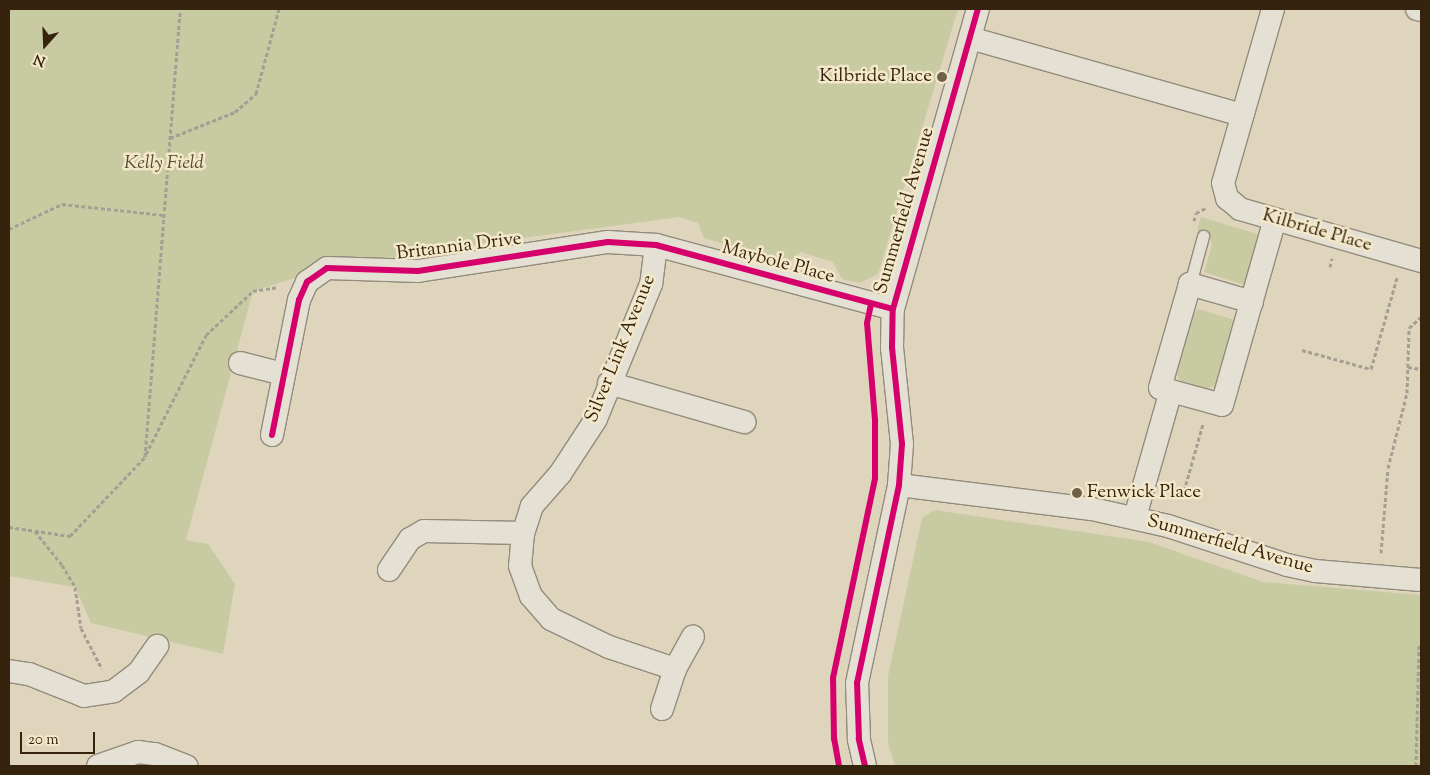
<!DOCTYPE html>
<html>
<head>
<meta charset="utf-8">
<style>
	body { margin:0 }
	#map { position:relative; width:1430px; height:775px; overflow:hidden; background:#dfd5bd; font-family:"Sorts Mill Goudy",serif }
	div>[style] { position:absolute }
	.green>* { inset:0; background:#c8caa2 }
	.path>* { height:3px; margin-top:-1.5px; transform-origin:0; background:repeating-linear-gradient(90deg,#a59f93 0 4px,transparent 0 6.5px) }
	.roads { filter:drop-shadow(1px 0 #938b7b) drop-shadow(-1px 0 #938b7b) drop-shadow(0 1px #938b7b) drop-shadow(0 -1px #938b7b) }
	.lane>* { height:11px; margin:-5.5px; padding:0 5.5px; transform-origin:5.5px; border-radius:5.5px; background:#e5e0d4 }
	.street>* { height:22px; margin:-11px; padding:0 11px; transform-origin:11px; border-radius:11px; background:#e5e0d4 }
	.cycleway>* { height:6px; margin:-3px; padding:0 3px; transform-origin:3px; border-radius:3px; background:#d6006c }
	.dots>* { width:14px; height:14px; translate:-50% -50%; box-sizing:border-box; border:2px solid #f4e8ca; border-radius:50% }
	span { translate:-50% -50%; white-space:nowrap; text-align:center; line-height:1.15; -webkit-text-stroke:5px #f4e8ca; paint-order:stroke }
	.poi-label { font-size:19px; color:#36230e }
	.right { translate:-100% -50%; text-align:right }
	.left { translate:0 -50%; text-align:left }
	.park-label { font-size:19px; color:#564a2e; font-style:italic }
	.street-label { font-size:19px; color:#36230e }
	.frame { position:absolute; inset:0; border:10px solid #36230e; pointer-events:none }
	.north { position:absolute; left:20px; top:20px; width:50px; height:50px; -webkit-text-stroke:4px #f4e8ca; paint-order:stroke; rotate:200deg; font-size:14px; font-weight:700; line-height:20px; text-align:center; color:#36230e }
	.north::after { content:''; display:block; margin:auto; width:18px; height:22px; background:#36230e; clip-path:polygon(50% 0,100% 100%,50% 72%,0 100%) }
	.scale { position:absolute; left:20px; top:732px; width:75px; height:22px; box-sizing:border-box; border:2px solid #36230e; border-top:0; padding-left:6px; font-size:15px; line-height:18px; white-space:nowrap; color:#36230e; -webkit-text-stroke:4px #f4e8ca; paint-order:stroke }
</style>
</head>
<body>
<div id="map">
	<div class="green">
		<i style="clip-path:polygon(9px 9px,958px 9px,878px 274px,860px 283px,842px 279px,833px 262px,801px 252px,788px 263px,704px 238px,698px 223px,679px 217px,457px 247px,458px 255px,298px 277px,253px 291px,186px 540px,208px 544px,235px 584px,223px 654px,91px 623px,75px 587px,9px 576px)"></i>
		<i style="clip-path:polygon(1201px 217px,1260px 235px,1245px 285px,1204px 272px,1212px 245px,1210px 237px,1197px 230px)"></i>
		<i style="clip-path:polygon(1198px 309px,1235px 320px,1216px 384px,1208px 389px,1180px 381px,1175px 371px,1191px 315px)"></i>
		<i style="clip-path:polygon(935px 510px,1149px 542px,1263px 582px,1421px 595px,1421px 766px,895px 766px,888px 743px,888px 676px,922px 518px)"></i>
	</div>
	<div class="path">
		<i style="left:170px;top:138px;width:70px;rotate:-21.8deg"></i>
		<i style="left:235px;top:112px;width:28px;rotate:-41deg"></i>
		<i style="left:256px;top:94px;width:88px;rotate:-74.9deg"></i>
		<i style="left:1194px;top:221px;width:8px;rotate:-76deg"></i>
		<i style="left:1196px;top:213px;width:11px;rotate:-27deg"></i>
		<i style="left:9px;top:229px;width:59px;rotate:-25.3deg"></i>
		<i style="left:62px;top:204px;width:103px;rotate:6.2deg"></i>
		<i style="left:1330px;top:267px;width:9px;rotate:-77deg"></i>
		<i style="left:1302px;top:350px;width:72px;rotate:15.4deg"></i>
		<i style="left:1371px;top:369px;width:95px;rotate:-74.1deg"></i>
		<i style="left:1408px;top:367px;width:13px;rotate:9deg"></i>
		<i style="left:146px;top:454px;width:133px;rotate:-63.2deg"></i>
		<i style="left:206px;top:335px;width:64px;rotate:-43.1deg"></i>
		<i style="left:253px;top:291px;width:26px;rotate:-9deg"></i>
		<i style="left:1168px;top:486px;width:17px;rotate:17deg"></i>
		<i style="left:1184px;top:491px;width:70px;rotate:-74.2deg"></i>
		<i style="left:9px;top:527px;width:62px;rotate:8.4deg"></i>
		<i style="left:70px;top:536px;width:109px;rotate:-46.5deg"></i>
		<i style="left:145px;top:457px;width:449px;rotate:-85.5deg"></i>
		<i style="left:35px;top:531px;width:43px;rotate:51.5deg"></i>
		<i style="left:62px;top:565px;width:26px;rotate:59deg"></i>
		<i style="left:75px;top:587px;width:41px;rotate:81.7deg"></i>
		<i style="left:81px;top:628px;width:46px;rotate:62.9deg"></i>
		<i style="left:1381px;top:553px;width:85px;rotate:-85.3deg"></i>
		<i style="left:1388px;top:468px;width:77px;rotate:-75.8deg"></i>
		<i style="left:1407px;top:393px;width:65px;rotate:-88.2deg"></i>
		<i style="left:1409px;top:328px;width:16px;rotate:-43deg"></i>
		<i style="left:1416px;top:766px;width:123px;rotate:-88.6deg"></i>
	</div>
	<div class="roads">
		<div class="lane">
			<i style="left:1190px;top:284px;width:50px;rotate:-74.8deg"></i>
		</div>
		<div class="street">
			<i style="left:1273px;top:9px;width:181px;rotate:106deg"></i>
			<i style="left:1223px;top:183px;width:16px;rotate:75deg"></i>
			<i style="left:1227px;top:198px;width:17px;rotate:40deg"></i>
			<i style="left:1240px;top:209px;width:188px;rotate:16deg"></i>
			<i style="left:1417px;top:9px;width:4px;rotate:14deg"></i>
			<i style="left:970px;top:38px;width:283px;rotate:15.8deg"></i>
			<i style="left:656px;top:245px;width:39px;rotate:97deg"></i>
			<i style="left:651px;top:284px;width:146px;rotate:112.2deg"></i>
			<i style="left:596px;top:419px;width:66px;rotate:123.2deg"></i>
			<i style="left:560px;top:474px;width:43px;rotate:131.2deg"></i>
			<i style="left:532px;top:506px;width:28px;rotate:108deg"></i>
			<i style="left:523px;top:533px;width:33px;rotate:95deg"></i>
			<i style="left:520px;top:566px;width:32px;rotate:70deg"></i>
			<i style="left:531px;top:596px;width:30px;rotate:49deg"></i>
			<i style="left:551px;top:619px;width:64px;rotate:25.8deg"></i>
			<i style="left:609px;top:647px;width:70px;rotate:18.4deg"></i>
			<i style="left:1252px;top:302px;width:65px;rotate:-163.8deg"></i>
			<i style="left:1190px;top:284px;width:108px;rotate:106.1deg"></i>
			<i style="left:1160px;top:388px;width:64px;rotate:15.3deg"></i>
			<i style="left:1222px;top:405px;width:193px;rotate:-74.1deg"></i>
			<i style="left:240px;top:363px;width:44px;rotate:14.3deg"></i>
			<i style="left:609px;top:383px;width:141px;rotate:16.1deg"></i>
			<i style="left:272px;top:435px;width:138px;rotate:-78.7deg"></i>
			<i style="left:299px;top:300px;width:20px;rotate:-66deg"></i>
			<i style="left:307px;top:282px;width:24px;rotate:-35deg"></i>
			<i style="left:327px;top:268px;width:91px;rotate:1.9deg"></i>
			<i style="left:418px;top:271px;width:192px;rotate:-8.7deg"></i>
			<i style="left:608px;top:242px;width:48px;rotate:3.6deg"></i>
			<i style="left:656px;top:245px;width:245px;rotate:15.1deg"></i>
			<i style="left:899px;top:485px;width:194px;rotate:7.1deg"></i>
			<i style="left:1092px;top:509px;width:78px;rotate:12.6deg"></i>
			<i style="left:1168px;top:526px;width:125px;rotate:18.1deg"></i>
			<i style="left:1287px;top:565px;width:29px;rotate:12deg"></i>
			<i style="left:1315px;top:571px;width:106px;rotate:4.9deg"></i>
			<i style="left:1135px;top:517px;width:131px;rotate:-74.1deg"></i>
			<i style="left:389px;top:570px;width:37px;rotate:-56deg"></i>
			<i style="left:410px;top:539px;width:16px;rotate:-30deg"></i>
			<i style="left:424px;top:531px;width:99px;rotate:1.2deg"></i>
			<i style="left:9px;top:671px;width:20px;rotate:9deg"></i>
			<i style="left:29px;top:674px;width:59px;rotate:21.8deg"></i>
			<i style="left:84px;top:696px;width:30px;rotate:-9deg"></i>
			<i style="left:114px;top:691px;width:31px;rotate:-37deg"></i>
			<i style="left:139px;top:672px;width:32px;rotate:-55deg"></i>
			<i style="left:662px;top:709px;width:42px;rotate:-72deg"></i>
			<i style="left:675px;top:669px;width:37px;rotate:-61deg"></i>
			<i style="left:98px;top:766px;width:42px;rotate:-19.3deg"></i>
			<i style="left:138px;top:752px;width:17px;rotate:7deg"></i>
			<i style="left:155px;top:754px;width:34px;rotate:21deg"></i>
			<i style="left:865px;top:766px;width:28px;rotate:-103deg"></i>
			<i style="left:859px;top:739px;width:56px;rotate:-92deg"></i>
			<i style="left:857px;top:683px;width:202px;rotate:-78deg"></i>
			<i style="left:899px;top:485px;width:41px;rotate:-85.8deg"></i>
			<i style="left:902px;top:444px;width:97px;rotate:-95.9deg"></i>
			<i style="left:892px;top:348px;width:39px;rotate:-89deg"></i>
			<i style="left:893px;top:309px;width:312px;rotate:-74.2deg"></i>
		</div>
	</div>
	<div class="cycleway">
		<i style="left:272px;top:435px;width:138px;rotate:-78.7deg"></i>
		<i style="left:299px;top:300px;width:20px;rotate:-66deg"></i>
		<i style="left:307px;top:282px;width:24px;rotate:-35deg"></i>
		<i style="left:327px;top:268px;width:91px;rotate:1.9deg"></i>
		<i style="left:418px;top:271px;width:192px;rotate:-8.7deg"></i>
		<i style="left:608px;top:242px;width:48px;rotate:3.6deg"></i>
		<i style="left:656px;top:245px;width:245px;rotate:15.1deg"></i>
		<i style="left:839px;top:766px;width:27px;rotate:-100deg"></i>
		<i style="left:834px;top:739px;width:61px;rotate:-90.9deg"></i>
		<i style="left:833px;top:678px;width:204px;rotate:-78.1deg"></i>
		<i style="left:875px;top:478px;width:58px;rotate:-90deg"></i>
		<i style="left:875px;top:420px;width:97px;rotate:-94.7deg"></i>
		<i style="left:867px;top:323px;width:19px;rotate:-78deg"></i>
		<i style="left:865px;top:766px;width:28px;rotate:-103deg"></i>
		<i style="left:859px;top:739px;width:56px;rotate:-92deg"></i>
		<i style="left:857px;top:683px;width:202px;rotate:-78deg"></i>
		<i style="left:899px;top:485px;width:41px;rotate:-85.8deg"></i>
		<i style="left:902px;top:444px;width:97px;rotate:-95.9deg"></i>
		<i style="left:892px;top:348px;width:39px;rotate:-89deg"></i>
		<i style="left:893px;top:309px;width:312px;rotate:-74.2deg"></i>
	</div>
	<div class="dots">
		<i style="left:942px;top:77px;background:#71614b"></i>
		<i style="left:1077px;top:493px;background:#71614b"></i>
	</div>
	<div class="poi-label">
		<span class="right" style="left:932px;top:77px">Kilbride Place</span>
		<span class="left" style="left:1087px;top:493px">Fenwick Place</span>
	</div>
	<div class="park-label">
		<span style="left:164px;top:164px">Kelly Field</span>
	</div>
	<div class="street-label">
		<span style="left:905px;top:211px;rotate:-74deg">Summerfield Avenue</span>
		<span style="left:1317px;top:231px;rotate:16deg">Kilbride Place</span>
		<span style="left:459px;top:247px;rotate:-7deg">Britannia Drive</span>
		<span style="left:778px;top:263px;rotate:15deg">Maybole Place</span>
		<span style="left:621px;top:349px;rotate:-68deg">Silver Link Avenue</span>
		<span style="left:1230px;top:545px;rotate:16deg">Summerfield Avenue</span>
	</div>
	<div class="frame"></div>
	<div class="north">N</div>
	<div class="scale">20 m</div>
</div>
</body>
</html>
